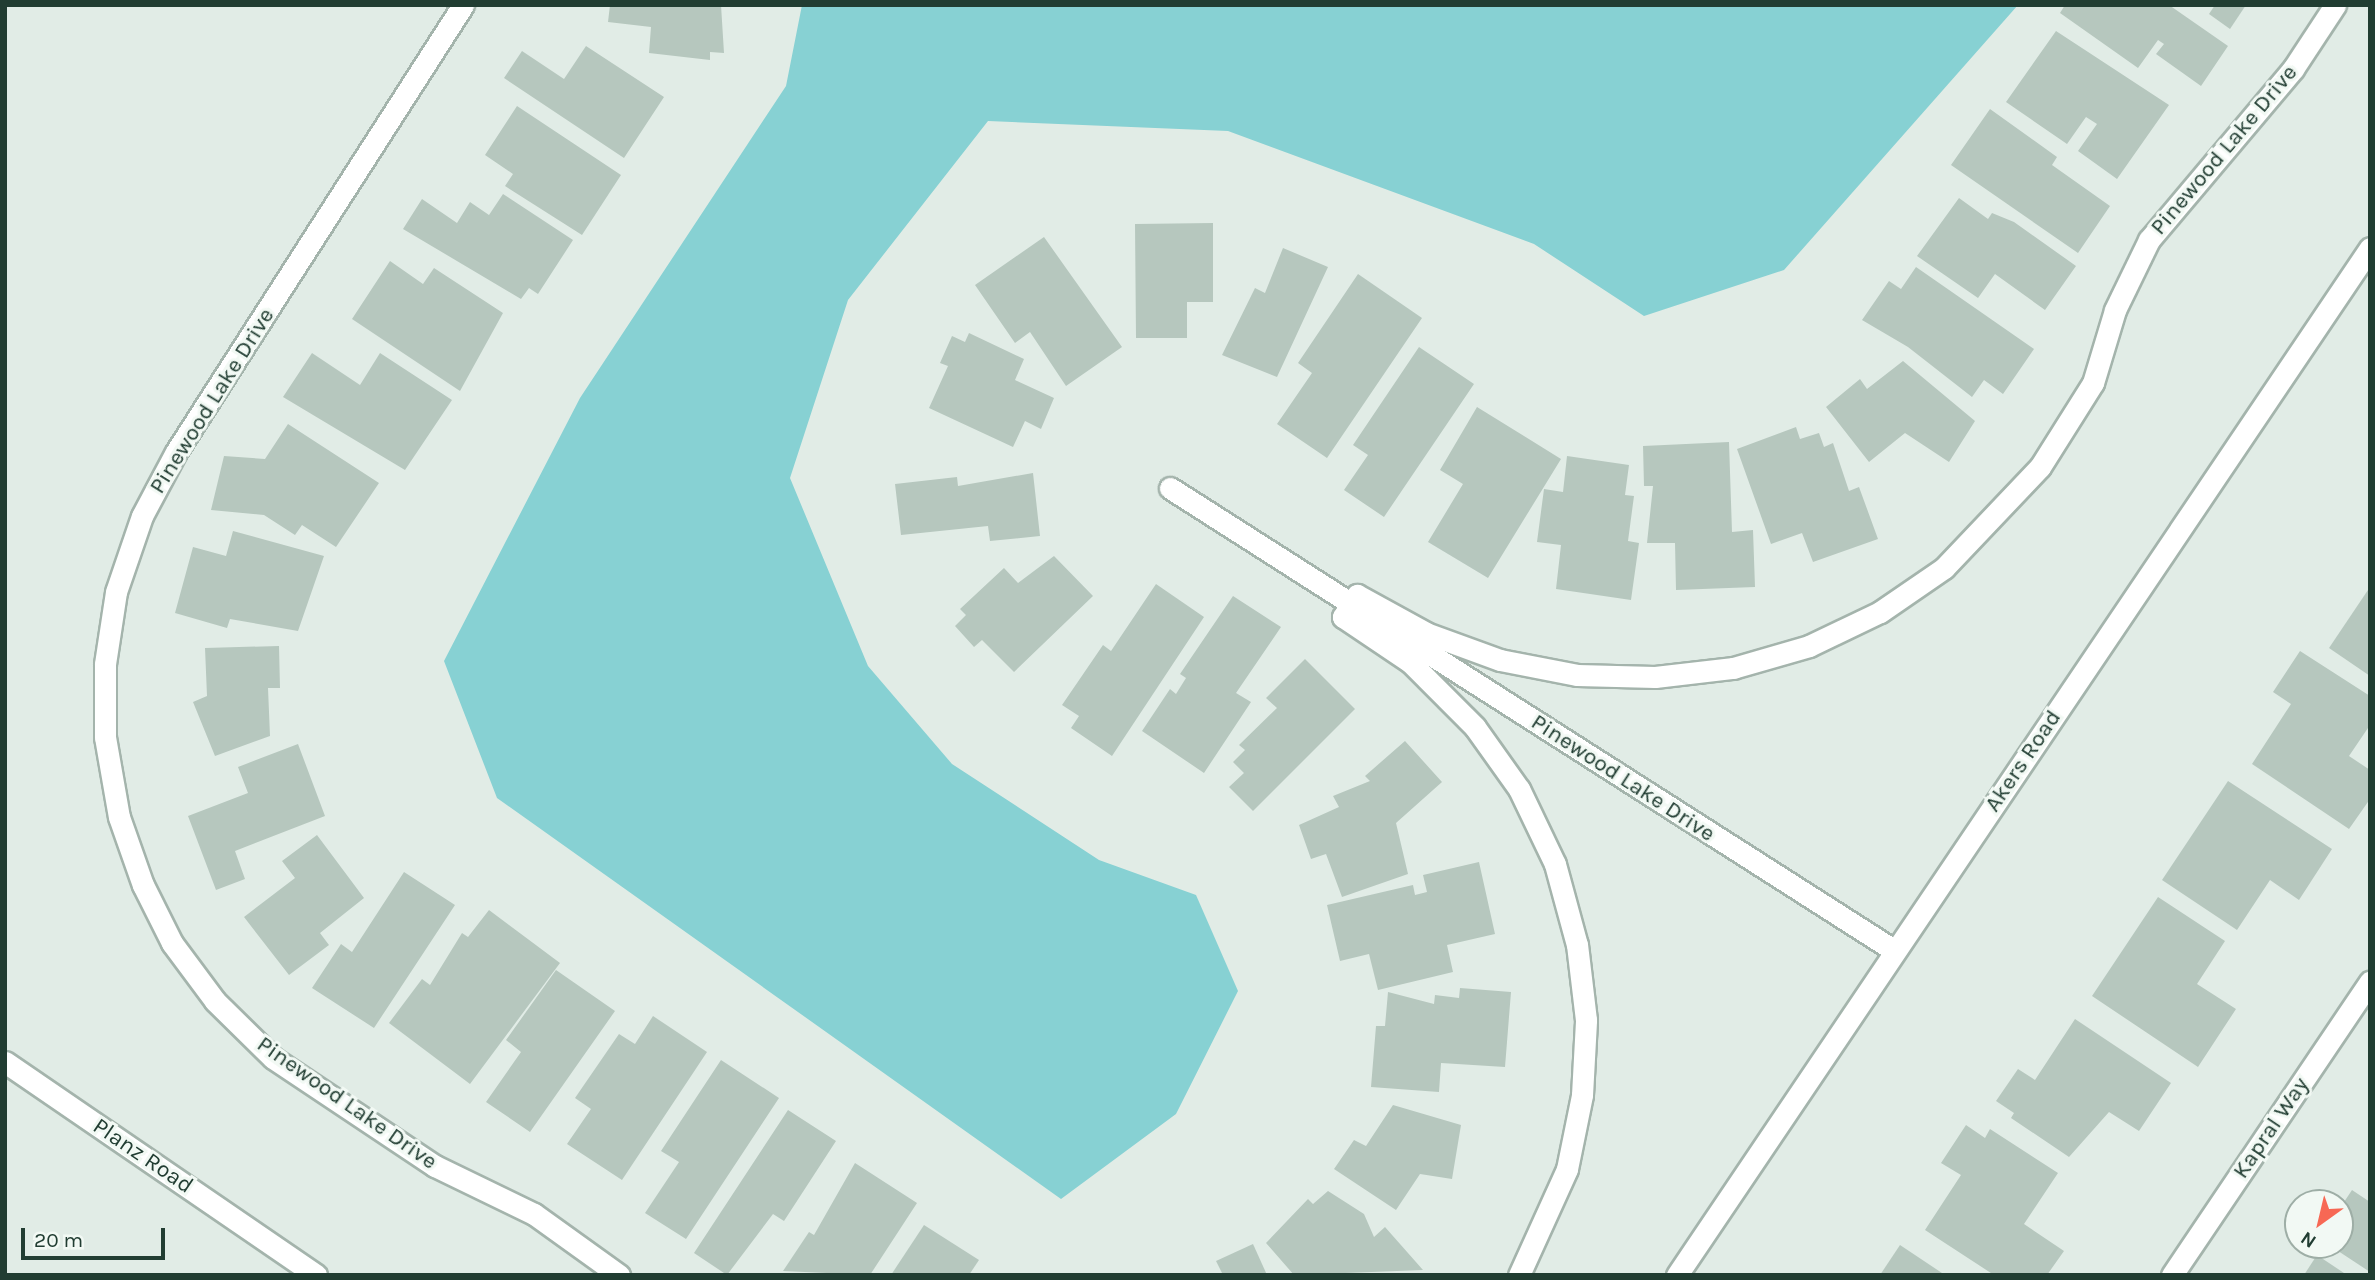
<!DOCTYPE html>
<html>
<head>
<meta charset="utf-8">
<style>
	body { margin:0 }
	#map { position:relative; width:2375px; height:1280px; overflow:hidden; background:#e1ece6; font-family:Karla,sans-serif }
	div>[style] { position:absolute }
	.water>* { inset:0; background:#87d1d3 }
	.building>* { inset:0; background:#b6c7be }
	.roads { filter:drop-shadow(2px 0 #a4b4ac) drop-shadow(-2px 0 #a4b4ac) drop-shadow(0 2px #a4b4ac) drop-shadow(0 -2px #a4b4ac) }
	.minor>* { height:21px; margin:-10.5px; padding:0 10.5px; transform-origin:10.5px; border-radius:10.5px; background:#fff }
	.tertiary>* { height:21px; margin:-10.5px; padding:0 10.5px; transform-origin:10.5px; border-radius:10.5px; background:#fff }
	span { translate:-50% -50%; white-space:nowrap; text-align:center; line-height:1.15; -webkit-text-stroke:6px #f2f9f4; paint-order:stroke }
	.street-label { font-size:23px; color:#213d32 }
	.frame { position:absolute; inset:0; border:7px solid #213d32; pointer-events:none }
	.north { position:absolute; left:2284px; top:1189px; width:70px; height:70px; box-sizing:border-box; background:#f2f9f4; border:2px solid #9eaea6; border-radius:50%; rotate:214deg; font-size:19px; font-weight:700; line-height:28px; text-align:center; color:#213d32 }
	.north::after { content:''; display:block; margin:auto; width:24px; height:32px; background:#f76854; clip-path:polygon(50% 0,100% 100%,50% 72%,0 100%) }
	.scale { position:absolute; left:21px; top:1228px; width:144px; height:32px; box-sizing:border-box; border:4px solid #213d32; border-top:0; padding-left:9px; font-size:21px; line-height:24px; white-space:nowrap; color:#213d32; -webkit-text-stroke:5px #f2f9f4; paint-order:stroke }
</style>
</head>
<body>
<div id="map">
	<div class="water">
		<i style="clip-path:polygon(802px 5px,2018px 5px,1784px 270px,1644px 316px,1534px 244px,1228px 131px,988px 121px,848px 300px,790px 478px,868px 666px,952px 764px,1099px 860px,1196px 895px,1238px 991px,1176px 1114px,1061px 1199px,497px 798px,444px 661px,580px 398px,786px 86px)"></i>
	</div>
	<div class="building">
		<i style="clip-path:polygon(610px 5px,721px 5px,724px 53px,710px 52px,710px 60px,649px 53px,651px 27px,608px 22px)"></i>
		<i style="clip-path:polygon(2065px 5px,2169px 5px,2228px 46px,2201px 86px,2156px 54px,2164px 44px,2158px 40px,2138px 68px,2060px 13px)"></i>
		<i style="clip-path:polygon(2215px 5px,2246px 5px,2230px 29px,2209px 14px)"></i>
		<i style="clip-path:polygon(2056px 31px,2169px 105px,2117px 179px,2078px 151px,2097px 124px,2086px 117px,2067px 144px,2006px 102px)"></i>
		<i style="clip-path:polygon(586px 46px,664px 97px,624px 158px,504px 78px,522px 51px,564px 79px)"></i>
		<i style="clip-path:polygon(517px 106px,621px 175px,582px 235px,505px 186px,513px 174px,485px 155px)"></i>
		<i style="clip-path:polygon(1990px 109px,2057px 157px,2052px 165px,2110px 206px,2078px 253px,1951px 165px)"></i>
		<i style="clip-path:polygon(503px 194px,573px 240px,538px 294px,529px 288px,521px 299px,403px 229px,422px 199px,457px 223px,470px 202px,489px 215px)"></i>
		<i style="clip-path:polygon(1959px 198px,1988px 219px,1992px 213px,2014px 222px,2076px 266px,2045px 310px,1995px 274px,1978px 298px,1917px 256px)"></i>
		<i style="clip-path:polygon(1213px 223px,1213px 302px,1187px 302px,1187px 338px,1136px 338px,1135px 224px)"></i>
		<i style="clip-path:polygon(1044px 237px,1122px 347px,1066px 386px,1030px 332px,1015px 343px,975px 285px)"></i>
		<i style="clip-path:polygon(1283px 248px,1328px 267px,1277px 377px,1222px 355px,1255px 288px,1265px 293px)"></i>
		<i style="clip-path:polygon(390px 261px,423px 284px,434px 268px,503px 313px,460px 391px,352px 319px)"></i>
		<i style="clip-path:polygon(1916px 267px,2034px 349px,2003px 394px,1984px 380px,1972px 397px,1908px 347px,1862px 320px,1889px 281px,1901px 289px)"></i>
		<i style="clip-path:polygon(1358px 274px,1422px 318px,1327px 458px,1277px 424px,1312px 373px,1298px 363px)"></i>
		<i style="clip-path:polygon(969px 333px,1024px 359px,1015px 380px,1054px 398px,1041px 429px,1025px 421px,1013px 447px,929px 408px,948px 366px,940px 363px,952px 336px,965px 342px)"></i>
		<i style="clip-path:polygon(1419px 347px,1474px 384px,1384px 517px,1344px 490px,1368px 455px,1353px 445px)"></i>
		<i style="clip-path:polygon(312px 353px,360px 385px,380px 353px,452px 400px,405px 470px,283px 397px)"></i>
		<i style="clip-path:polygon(1903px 361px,1975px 421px,1949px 462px,1905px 433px,1869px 462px,1826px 407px,1860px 379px,1867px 389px)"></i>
		<i style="clip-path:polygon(1477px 407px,1561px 459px,1488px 578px,1428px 542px,1463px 484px,1440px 470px)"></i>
		<i style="clip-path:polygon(288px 424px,379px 483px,336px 547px,302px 525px,295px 535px,264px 515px,211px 510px,224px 456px,265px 459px)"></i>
		<i style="clip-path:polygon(1796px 427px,1800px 439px,1819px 433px,1824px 447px,1833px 443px,1849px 491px,1859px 487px,1878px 539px,1813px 562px,1802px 533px,1771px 544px,1737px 449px)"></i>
		<i style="clip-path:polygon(1729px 442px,1732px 532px,1753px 530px,1755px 587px,1676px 590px,1675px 543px,1647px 543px,1653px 486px,1644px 486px,1643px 446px)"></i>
		<i style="clip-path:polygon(1567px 456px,1629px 465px,1625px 495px,1634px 496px,1628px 541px,1639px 543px,1631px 600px,1556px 589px,1561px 545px,1537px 542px,1544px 489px,1563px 492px)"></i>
		<i style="clip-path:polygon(1033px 473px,1040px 536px,990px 541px,988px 526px,901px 535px,895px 484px,957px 477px,958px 486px)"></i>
		<i style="clip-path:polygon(233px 531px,324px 556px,298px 631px,230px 619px,227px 628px,175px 613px,193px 547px,226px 556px)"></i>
		<i style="clip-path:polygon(1054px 556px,1093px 596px,1014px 672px,982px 640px,974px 647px,955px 626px,966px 615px,960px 609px,1004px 568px,1018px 583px)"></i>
		<i style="clip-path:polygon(1156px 584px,1204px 617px,1112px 756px,1071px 728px,1079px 716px,1062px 705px,1103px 645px,1111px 651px)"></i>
		<i style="clip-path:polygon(2370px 587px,2370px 676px,2329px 648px)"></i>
		<i style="clip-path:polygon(1233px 596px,1281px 627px,1236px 693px,1251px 702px,1204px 773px,1142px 731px,1170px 689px,1176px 694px,1186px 678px,1180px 674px)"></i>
		<i style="clip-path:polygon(279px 646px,280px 688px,268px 688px,270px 736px,215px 756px,193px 702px,207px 696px,205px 648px)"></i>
		<i style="clip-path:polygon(2300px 651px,2370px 696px,2370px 725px,2349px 756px,2370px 770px,2370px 799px,2349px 829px,2252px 764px,2291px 704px,2273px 692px)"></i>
		<i style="clip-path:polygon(1305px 659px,1355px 709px,1253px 811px,1229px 787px,1244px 773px,1233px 762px,1245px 750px,1239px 745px,1277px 708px,1266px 698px)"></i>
		<i style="clip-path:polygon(1405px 741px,1442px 782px,1396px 823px,1408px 874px,1342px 897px,1326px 854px,1311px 859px,1299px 825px,1339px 807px,1333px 796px,1370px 781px,1365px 776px)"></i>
		<i style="clip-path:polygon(298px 744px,325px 816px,235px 851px,245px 879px,216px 890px,188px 816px,248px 793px,238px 767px)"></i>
		<i style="clip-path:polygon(2228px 781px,2332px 849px,2299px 900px,2270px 880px,2237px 930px,2162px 880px)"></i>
		<i style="clip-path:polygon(317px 835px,364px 898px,320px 933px,329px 945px,289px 975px,244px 917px,295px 878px,282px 861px)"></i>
		<i style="clip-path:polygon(1479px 862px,1495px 934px,1447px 945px,1453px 972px,1378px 990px,1369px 954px,1340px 961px,1327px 905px,1413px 885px,1415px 895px,1427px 892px,1423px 875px)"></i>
		<i style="clip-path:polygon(404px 872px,455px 905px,374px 1028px,312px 988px,341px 944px,352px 952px)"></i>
		<i style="clip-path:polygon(2158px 897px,2225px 941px,2197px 984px,2236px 1009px,2198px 1067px,2092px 996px)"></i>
		<i style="clip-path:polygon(489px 910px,560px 963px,470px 1084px,389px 1023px,422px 979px,430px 985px,462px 933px,468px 937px)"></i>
		<i style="clip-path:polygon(556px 970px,615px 1011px,530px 1132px,486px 1102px,521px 1052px,506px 1040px)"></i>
		<i style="clip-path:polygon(1460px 988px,1511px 992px,1505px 1067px,1441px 1063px,1439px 1092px,1371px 1087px,1376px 1026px,1385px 1026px,1388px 992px,1434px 1004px,1435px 995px,1459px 998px)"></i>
		<i style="clip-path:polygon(653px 1016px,707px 1052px,622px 1180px,567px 1144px,591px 1109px,575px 1098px,619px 1034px,635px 1044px)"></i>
		<i style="clip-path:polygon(2075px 1019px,2171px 1083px,2139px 1131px,2109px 1112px,2069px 1157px,2011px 1118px,2014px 1113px,1996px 1101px,2018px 1069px,2035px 1080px)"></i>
		<i style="clip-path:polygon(721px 1060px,779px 1098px,686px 1239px,645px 1213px,679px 1162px,661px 1151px)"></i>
		<i style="clip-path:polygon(1393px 1105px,1461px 1125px,1452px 1179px,1420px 1174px,1396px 1210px,1334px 1169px,1354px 1140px,1366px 1146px)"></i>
		<i style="clip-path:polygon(788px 1110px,836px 1141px,784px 1221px,773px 1214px,727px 1275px,694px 1253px)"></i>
		<i style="clip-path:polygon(1966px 1125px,1985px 1138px,1990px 1129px,2058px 1173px,2024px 1224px,2064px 1251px,2047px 1275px,1994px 1275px,1925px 1230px,1961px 1175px,1941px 1163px)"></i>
		<i style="clip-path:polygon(855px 1163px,917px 1203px,870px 1275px,783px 1271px,809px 1232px,814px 1235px)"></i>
		<i style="clip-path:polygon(2352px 1190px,2370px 1202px,2370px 1272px,2329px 1245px,2340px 1245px,2340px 1208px)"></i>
		<i style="clip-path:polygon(1328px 1191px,1364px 1214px,1374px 1237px,1385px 1227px,1423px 1270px,1294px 1275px,1266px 1243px,1308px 1199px,1313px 1204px)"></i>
		<i style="clip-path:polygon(924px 1225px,979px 1260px,969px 1275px,891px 1275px)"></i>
		<i style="clip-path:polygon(1253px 1244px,1267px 1275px,1223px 1275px,1216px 1261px)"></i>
		<i style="clip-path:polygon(1900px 1245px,1945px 1275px,1880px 1275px)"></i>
		<i style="clip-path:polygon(2317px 1255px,2347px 1275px,2304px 1275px)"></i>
	</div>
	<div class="roads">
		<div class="minor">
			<i style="left:463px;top:5px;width:531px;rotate:122.7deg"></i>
			<i style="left:176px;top:452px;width:72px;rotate:118deg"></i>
			<i style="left:142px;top:516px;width:80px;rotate:108.9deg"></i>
			<i style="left:116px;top:592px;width:73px;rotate:98.7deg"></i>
			<i style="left:105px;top:664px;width:73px;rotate:90deg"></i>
			<i style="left:105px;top:737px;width:81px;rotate:80.1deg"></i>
			<i style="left:119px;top:817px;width:72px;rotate:70.6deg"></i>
			<i style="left:143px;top:885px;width:65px;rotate:63.4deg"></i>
			<i style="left:172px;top:943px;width:72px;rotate:53.4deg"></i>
			<i style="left:215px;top:1001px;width:81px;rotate:44.5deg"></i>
			<i style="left:273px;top:1058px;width:195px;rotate:33.7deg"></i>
			<i style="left:435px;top:1166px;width:110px;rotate:25.9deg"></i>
			<i style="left:534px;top:1214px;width:105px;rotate:35.7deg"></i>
			<i style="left:1170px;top:488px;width:860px;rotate:32.56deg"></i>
			<i style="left:1519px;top:1275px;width:116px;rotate:-65.6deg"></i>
			<i style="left:1567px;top:1169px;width:76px;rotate:-78.5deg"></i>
			<i style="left:1582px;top:1095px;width:75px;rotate:-86.9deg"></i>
			<i style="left:1586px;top:1020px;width:76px;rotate:-96.8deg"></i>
			<i style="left:1577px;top:945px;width:84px;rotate:-105.2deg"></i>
			<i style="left:1555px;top:864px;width:83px;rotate:-115.6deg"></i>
			<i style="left:1519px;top:789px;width:76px;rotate:-125.4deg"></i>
			<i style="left:1475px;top:727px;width:92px;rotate:-135deg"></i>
			<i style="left:1410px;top:662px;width:81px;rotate:-146.1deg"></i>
			<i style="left:1343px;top:617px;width:15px;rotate:-58deg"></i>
			<i style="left:1351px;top:604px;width:11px;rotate:-56deg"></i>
			<i style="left:1357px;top:595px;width:79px;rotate:28.8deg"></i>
			<i style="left:1426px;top:633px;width:79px;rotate:20deg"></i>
			<i style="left:1500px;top:660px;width:78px;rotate:11deg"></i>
			<i style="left:1577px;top:675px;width:78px;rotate:1.5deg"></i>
			<i style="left:1655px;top:677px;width:79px;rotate:-6.6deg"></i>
			<i style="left:1733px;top:668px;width:79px;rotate:-16.1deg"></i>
			<i style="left:1809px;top:646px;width:79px;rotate:-25.6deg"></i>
			<i style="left:1880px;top:612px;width:78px;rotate:-34.5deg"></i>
			<i style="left:1944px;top:568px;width:139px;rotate:-46.5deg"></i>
			<i style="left:2040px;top:467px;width:99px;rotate:-57.8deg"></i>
			<i style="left:2093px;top:383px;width:76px;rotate:-73.2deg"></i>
			<i style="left:2115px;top:310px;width:78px;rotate:-64.1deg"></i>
			<i style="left:2149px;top:240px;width:224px;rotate:-49.9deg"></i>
			<i style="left:2293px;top:69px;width:77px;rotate:-56.7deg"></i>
			<i style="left:2172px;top:1275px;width:354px;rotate:-56deg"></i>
		</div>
		<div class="tertiary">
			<i style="left:5px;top:1062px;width:377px;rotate:34.4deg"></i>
			<i style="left:1677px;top:1275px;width:1239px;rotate:-55.99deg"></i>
		</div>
	</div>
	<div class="street-label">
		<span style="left:2224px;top:150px;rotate:-50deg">Pinewood Lake Drive</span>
		<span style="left:212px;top:401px;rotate:-58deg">Pinewood Lake Drive</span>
		<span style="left:2023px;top:761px;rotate:-56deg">Akers Road</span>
		<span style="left:1623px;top:778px;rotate:33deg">Pinewood Lake Drive</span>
		<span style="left:347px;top:1103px;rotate:35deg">Pinewood Lake Drive</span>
		<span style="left:2271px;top:1128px;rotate:-56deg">Kapral Way</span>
		<span style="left:143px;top:1156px;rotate:34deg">Planz Road</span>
	</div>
	<div class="frame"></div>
	<div class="north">N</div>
	<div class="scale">20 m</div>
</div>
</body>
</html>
